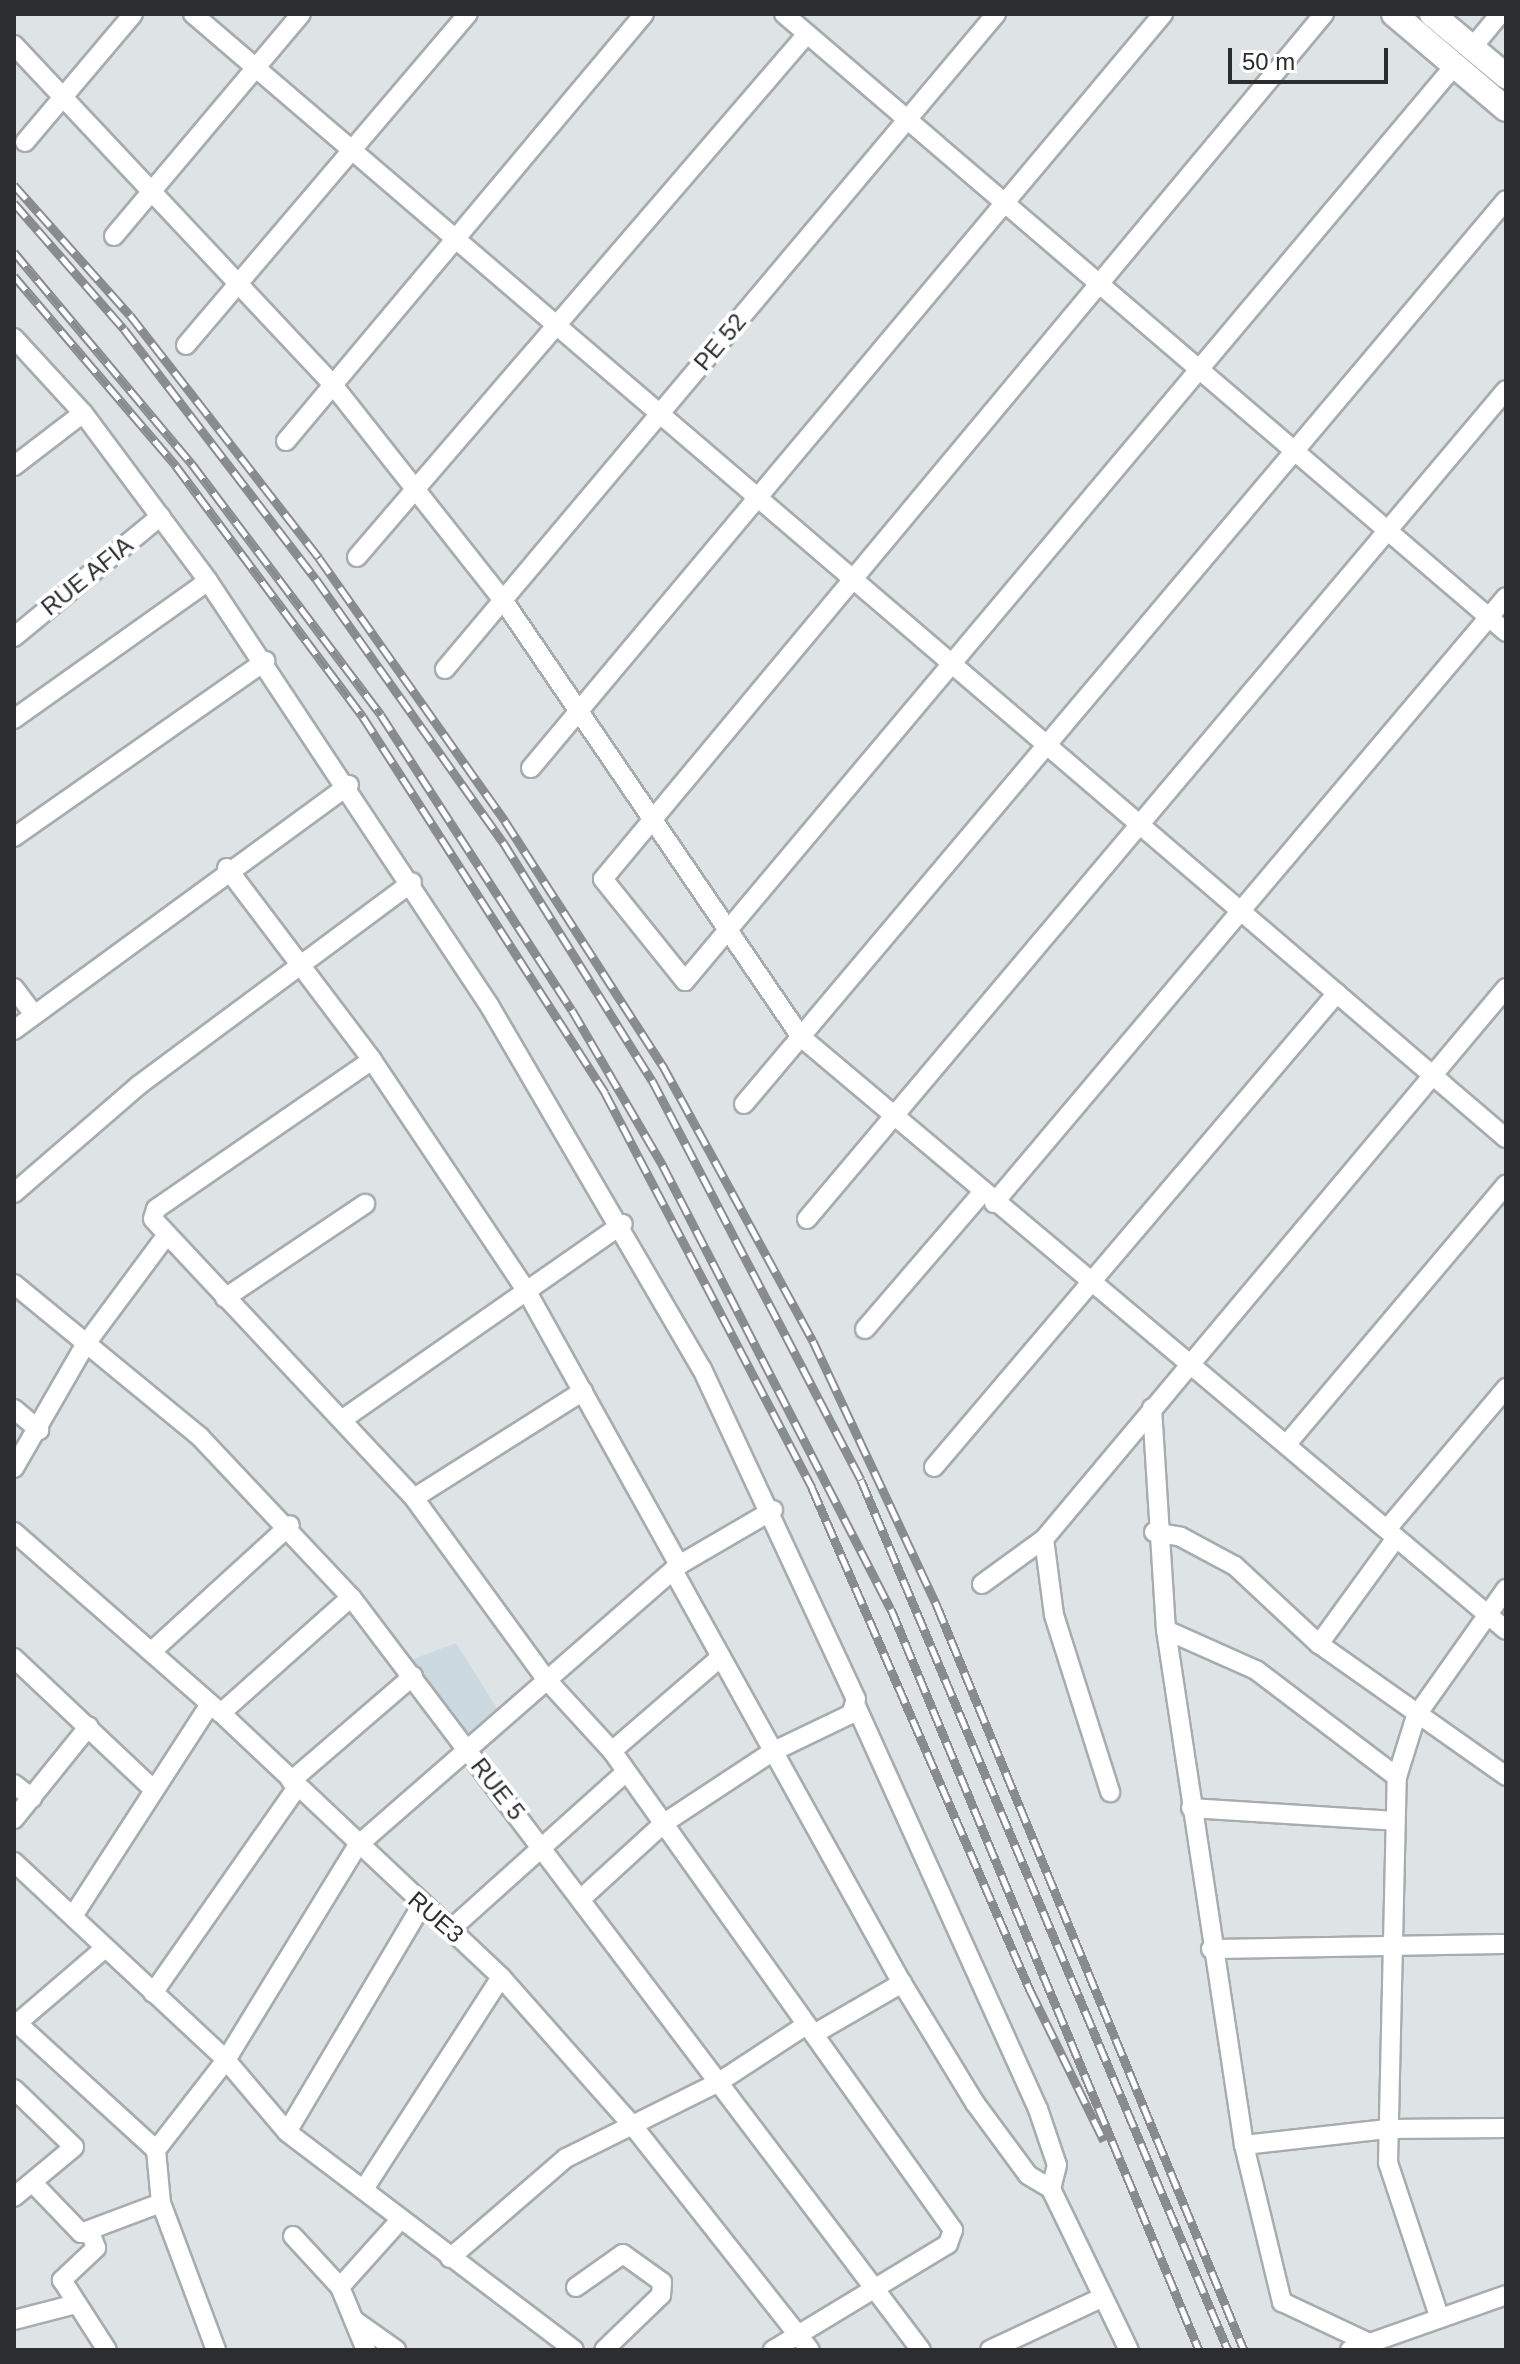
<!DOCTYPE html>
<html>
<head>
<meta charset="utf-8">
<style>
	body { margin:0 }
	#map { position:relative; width:1520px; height:2364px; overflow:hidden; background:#dee3e6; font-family:Helvetica,sans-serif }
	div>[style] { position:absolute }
	.built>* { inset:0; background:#ccd9e0 }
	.roads { filter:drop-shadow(2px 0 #a7acaf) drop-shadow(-2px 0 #a7acaf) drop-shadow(0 2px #a7acaf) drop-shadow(0 -2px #a7acaf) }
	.street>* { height:18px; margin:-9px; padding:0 9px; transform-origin:9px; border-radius:9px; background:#fff }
	.secondary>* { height:24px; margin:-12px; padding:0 12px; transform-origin:12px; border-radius:12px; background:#fff }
	.rail>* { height:9px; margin-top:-4.5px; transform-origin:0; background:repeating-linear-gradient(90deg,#fff 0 18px,#888c8e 0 36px); box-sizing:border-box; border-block:2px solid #888c8e }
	span { translate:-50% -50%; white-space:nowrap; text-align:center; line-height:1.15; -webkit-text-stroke:8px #fff; paint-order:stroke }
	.street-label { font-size:24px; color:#2b2d2e }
	.frame { position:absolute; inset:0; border:16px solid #2b2d2e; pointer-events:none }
	.scale { position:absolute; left:1228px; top:48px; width:160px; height:36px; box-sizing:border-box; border:4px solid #2b2d2e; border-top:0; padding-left:10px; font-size:24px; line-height:28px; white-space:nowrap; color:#2b2d2e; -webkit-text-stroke:6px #fff; paint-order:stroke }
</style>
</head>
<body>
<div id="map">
	<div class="built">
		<i style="clip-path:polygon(456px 1643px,501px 1715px,468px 1737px,411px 1660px)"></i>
	</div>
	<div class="roads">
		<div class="street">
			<i style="left:193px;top:14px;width:1728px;rotate:40.57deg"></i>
			<i style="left:784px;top:14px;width:950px;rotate:40.56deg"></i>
			<i style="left:1324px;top:14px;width:1126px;rotate:129.81deg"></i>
			<i style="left:603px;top:879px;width:131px;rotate:51.2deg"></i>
			<i style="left:685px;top:981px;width:1197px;rotate:-49.95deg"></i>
			<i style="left:14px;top:45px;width:466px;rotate:46.8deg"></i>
			<i style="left:333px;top:385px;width:274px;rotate:51.7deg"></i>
			<i style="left:503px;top:600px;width:529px;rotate:55.71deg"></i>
			<i style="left:801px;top:1037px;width:921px;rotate:40.07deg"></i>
			<i style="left:1472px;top:48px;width:44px;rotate:-50.5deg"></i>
			<i style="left:25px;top:142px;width:167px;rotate:-49.8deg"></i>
			<i style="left:114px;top:236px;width:290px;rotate:-49.9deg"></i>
			<i style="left:14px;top:338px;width:102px;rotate:47.4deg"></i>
			<i style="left:83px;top:413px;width:209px;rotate:53.3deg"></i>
			<i style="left:208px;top:581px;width:509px;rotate:56.47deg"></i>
			<i style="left:489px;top:1005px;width:422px;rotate:59.7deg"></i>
			<i style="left:702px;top:1369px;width:364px;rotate:65deg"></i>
			<i style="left:856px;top:1699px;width:16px;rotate:108deg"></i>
			<i style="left:851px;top:1714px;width:88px;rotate:154.3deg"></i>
			<i style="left:772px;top:1752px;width:131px;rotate:146.6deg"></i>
			<i style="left:663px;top:1824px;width:110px;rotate:137.6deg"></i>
			<i style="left:186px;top:345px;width:435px;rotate:-49.6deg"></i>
			<i style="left:286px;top:441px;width:557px;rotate:-50.02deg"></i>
			<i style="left:14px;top:466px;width:87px;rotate:-37.5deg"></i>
			<i style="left:357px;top:557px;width:690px;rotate:-49.29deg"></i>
			<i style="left:14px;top:637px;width:190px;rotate:-39.5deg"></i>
			<i style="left:445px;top:669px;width:856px;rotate:-49.93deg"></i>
			<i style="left:14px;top:719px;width:238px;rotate:-35.4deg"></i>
			<i style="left:531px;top:768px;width:984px;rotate:-50.03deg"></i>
			<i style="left:14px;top:837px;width:307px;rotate:-35deg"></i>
			<i style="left:227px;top:868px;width:241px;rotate:52.9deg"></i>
			<i style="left:372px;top:1060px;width:277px;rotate:56.2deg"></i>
			<i style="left:526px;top:1290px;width:315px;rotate:60.9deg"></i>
			<i style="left:14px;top:988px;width:31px;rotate:53deg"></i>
			<i style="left:14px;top:1030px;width:415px;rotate:-36.2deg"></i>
			<i style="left:372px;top:1060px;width:262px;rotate:145.4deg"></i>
			<i style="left:156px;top:1209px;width:10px;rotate:107deg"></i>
			<i style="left:153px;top:1219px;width:382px;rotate:46.9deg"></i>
			<i style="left:414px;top:1498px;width:224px;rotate:53.9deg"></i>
			<i style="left:546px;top:1679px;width:98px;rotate:47.5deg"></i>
			<i style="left:612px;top:1751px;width:588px;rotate:54.55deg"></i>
			<i style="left:953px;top:2230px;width:15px;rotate:110deg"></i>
			<i style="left:948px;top:2244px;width:205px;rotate:148.8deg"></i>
			<i style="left:744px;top:1104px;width:1182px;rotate:-49.87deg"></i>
			<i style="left:14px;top:1193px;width:165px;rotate:-40.8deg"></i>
			<i style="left:139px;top:1085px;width:340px;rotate:-36.6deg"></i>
			<i style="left:994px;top:1203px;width:793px;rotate:-49.81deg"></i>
			<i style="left:807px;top:1219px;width:1084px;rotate:-49.86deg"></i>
			<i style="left:14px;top:1284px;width:241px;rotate:39.4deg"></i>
			<i style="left:200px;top:1437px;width:220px;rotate:46.7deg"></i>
			<i style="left:351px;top:1597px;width:944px;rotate:52.88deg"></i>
			<i style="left:225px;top:1298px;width:169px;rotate:-33.9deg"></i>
			<i style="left:865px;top:1329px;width:179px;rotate:-49.3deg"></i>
			<i style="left:1152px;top:1408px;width:222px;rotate:86.4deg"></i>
			<i style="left:1166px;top:1630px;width:521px;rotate:81.39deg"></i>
			<i style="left:1244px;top:2145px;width:162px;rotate:76.4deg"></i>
			<i style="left:1282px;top:2302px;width:96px;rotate:25.2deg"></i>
			<i style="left:14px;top:1409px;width:33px;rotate:40deg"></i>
			<i style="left:343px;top:1419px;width:341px;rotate:-34.9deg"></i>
			<i style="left:1286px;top:1445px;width:341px;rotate:-49.8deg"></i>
			<i style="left:934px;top:1467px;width:622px;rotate:-49.63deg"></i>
			<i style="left:14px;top:1468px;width:142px;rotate:-60deg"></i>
			<i style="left:85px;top:1345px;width:136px;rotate:-53.4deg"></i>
			<i style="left:414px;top:1498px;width:200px;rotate:-32.3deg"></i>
			<i style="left:1387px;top:1529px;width:185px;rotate:-49.8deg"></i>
			<i style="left:14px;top:1532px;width:275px;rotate:41.2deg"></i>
			<i style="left:221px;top:1713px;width:385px;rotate:43.3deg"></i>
			<i style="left:501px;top:1977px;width:199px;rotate:48.5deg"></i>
			<i style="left:633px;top:2126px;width:285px;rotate:51.7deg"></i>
			<i style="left:1154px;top:1532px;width:27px;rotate:10deg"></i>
			<i style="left:1181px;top:1537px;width:61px;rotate:28.2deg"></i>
			<i style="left:1235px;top:1566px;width:115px;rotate:42.9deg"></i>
			<i style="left:1319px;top:1644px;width:229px;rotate:35.2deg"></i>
			<i style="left:1044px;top:1539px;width:77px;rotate:82.5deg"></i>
			<i style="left:1054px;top:1615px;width:186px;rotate:72.4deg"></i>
			<i style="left:674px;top:1572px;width:470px;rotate:61deg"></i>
			<i style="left:902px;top:1983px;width:140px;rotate:58.7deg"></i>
			<i style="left:975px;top:2103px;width:89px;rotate:53.6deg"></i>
			<i style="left:1028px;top:2175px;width:27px;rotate:31deg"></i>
			<i style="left:1051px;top:2189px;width:179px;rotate:64.2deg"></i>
			<i style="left:982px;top:1584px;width:77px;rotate:-36deg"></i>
			<i style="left:1044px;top:1539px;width:719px;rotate:-50.02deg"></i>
			<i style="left:1166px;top:1630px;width:98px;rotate:24deg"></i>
			<i style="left:1256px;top:1670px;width:177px;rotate:37.2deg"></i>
			<i style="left:1319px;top:1644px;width:131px;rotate:-54deg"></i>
			<i style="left:151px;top:1652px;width:188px;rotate:-42.4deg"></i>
			<i style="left:14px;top:1658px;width:192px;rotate:43.3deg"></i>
			<i style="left:856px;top:1706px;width:442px;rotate:65.7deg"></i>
			<i style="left:1038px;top:2109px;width:59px;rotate:71.3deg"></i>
			<i style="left:1057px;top:2165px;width:25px;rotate:104deg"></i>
			<i style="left:221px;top:1713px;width:174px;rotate:-41.7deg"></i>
			<i style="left:612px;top:1751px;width:144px;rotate:-40.8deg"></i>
			<i style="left:291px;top:1781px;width:161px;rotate:-40.7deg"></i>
			<i style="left:14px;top:1784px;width:23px;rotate:38deg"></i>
			<i style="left:1191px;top:1808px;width:204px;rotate:3.6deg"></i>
			<i style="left:14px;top:1819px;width:119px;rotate:-51.1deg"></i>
			<i style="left:14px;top:1862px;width:290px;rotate:43deg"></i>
			<i style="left:226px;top:2060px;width:94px;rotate:49.7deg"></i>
			<i style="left:287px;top:2132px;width:360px;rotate:37.2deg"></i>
			<i style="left:73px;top:1916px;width:252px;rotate:-57.1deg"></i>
			<i style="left:451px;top:1929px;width:235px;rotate:-41.9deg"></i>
			<i style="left:1211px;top:1949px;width:295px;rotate:-1deg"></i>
			<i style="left:153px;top:1993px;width:251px;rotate:-55deg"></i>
			<i style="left:17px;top:2023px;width:188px;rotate:42.4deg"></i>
			<i style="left:14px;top:2026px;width:120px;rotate:-40.6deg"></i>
			<i style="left:814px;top:2034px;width:102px;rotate:-30.1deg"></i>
			<i style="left:14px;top:2089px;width:83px;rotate:44deg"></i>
			<i style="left:74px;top:2147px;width:78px;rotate:140.2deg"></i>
			<i style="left:287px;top:2132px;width:263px;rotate:-59.3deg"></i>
			<i style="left:1244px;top:2145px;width:144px;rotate:-6.4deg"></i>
			<i style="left:1387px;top:2129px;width:119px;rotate:-0.5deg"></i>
			<i style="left:34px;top:2184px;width:68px;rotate:46.2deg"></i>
			<i style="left:81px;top:2233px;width:85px;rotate:-20.6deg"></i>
			<i style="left:364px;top:2189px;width:252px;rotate:-57.1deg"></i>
			<i style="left:90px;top:2232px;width:17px;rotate:69deg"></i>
			<i style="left:96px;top:2248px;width:47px;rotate:136.7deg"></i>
			<i style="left:62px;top:2280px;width:83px;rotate:57.3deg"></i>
			<i style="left:293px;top:2236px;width:69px;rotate:47.3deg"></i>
			<i style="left:450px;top:2258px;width:153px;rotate:-40.8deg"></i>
			<i style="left:566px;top:2158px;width:171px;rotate:-26.4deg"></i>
			<i style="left:719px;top:2082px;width:104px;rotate:-33.2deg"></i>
			<i style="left:576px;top:2287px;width:57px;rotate:-35.1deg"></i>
			<i style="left:623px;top:2254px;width:48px;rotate:35.7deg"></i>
			<i style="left:662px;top:2282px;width:13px;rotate:94deg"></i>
			<i style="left:661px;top:2295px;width:79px;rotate:136deg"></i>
			<i style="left:1439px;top:2316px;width:161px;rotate:-108.4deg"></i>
			<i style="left:1388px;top:2163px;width:386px;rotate:-88.7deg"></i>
			<i style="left:1397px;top:1777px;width:64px;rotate:-72.7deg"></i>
			<i style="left:1416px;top:1716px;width:156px;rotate:-54.7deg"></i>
			<i style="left:14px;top:2320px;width:64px;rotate:-14.5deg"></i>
			<i style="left:354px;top:2320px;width:52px;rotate:35.5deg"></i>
			<i style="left:216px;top:2350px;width:157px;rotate:-110.5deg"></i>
			<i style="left:161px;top:2203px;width:53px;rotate:-95.4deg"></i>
			<i style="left:156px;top:2150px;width:114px;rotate:-52.1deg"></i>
			<i style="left:226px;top:2060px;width:252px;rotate:-58.5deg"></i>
			<i style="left:358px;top:1845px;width:426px;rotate:-41.1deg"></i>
			<i style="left:679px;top:1565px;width:109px;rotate:-30.3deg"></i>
			<i style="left:366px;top:2350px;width:68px;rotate:-112.4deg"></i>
			<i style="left:340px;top:2287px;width:91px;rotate:-48.1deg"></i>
			<i style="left:990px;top:2350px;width:125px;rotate:-25.1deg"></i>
			<i style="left:1350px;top:2350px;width:165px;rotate:-19.4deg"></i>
		</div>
		<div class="secondary">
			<i style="left:1394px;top:14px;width:147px;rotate:40.3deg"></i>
			<i style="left:1432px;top:14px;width:97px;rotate:40deg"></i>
		</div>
	</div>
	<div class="rail">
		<i style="left:14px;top:185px;width:174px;rotate:48.3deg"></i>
		<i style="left:130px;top:315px;width:308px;rotate:52.1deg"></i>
		<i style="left:319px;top:558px;width:322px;rotate:54.7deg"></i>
		<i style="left:505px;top:821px;width:292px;rotate:57.2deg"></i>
		<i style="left:663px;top:1066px;width:313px;rotate:61.4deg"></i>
		<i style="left:813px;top:1341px;width:293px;rotate:64.9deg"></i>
		<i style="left:937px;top:1606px;width:805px;rotate:67.58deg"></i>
		<i style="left:14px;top:203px;width:167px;rotate:48.9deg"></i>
		<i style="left:124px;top:329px;width:315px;rotate:52.5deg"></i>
		<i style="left:316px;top:579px;width:323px;rotate:54.6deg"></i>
		<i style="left:503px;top:842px;width:281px;rotate:58deg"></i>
		<i style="left:652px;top:1080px;width:451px;rotate:62.4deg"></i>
		<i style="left:861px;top:1480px;width:944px;rotate:67.13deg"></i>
		<i style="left:14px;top:252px;width:277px;rotate:50deg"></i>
		<i style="left:192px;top:464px;width:314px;rotate:53deg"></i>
		<i style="left:381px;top:715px;width:351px;rotate:57.1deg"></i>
		<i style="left:572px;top:1010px;width:181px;rotate:59.7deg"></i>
		<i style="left:663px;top:1166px;width:498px;rotate:62.8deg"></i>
		<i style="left:891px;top:1609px;width:802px;rotate:67.43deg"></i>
		<i style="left:14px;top:276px;width:250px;rotate:49.5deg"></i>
		<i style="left:176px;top:466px;width:313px;rotate:53.3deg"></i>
		<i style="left:363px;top:717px;width:447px;rotate:57.2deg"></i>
		<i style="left:605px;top:1093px;width:446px;rotate:62.3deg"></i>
		<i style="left:812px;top:1488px;width:547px;rotate:66.53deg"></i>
		<i style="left:1030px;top:1990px;width:168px;rotate:63.9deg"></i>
	</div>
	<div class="street-label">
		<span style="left:720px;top:342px;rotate:-50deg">PE 52</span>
		<span style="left:87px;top:576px;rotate:-39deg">RUE AFIA</span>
		<span style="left:498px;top:1789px;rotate:52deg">RUE 5</span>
		<span style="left:436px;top:1917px;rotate:41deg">RUE3</span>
	</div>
	<div class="frame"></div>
	<div class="scale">50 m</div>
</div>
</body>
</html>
